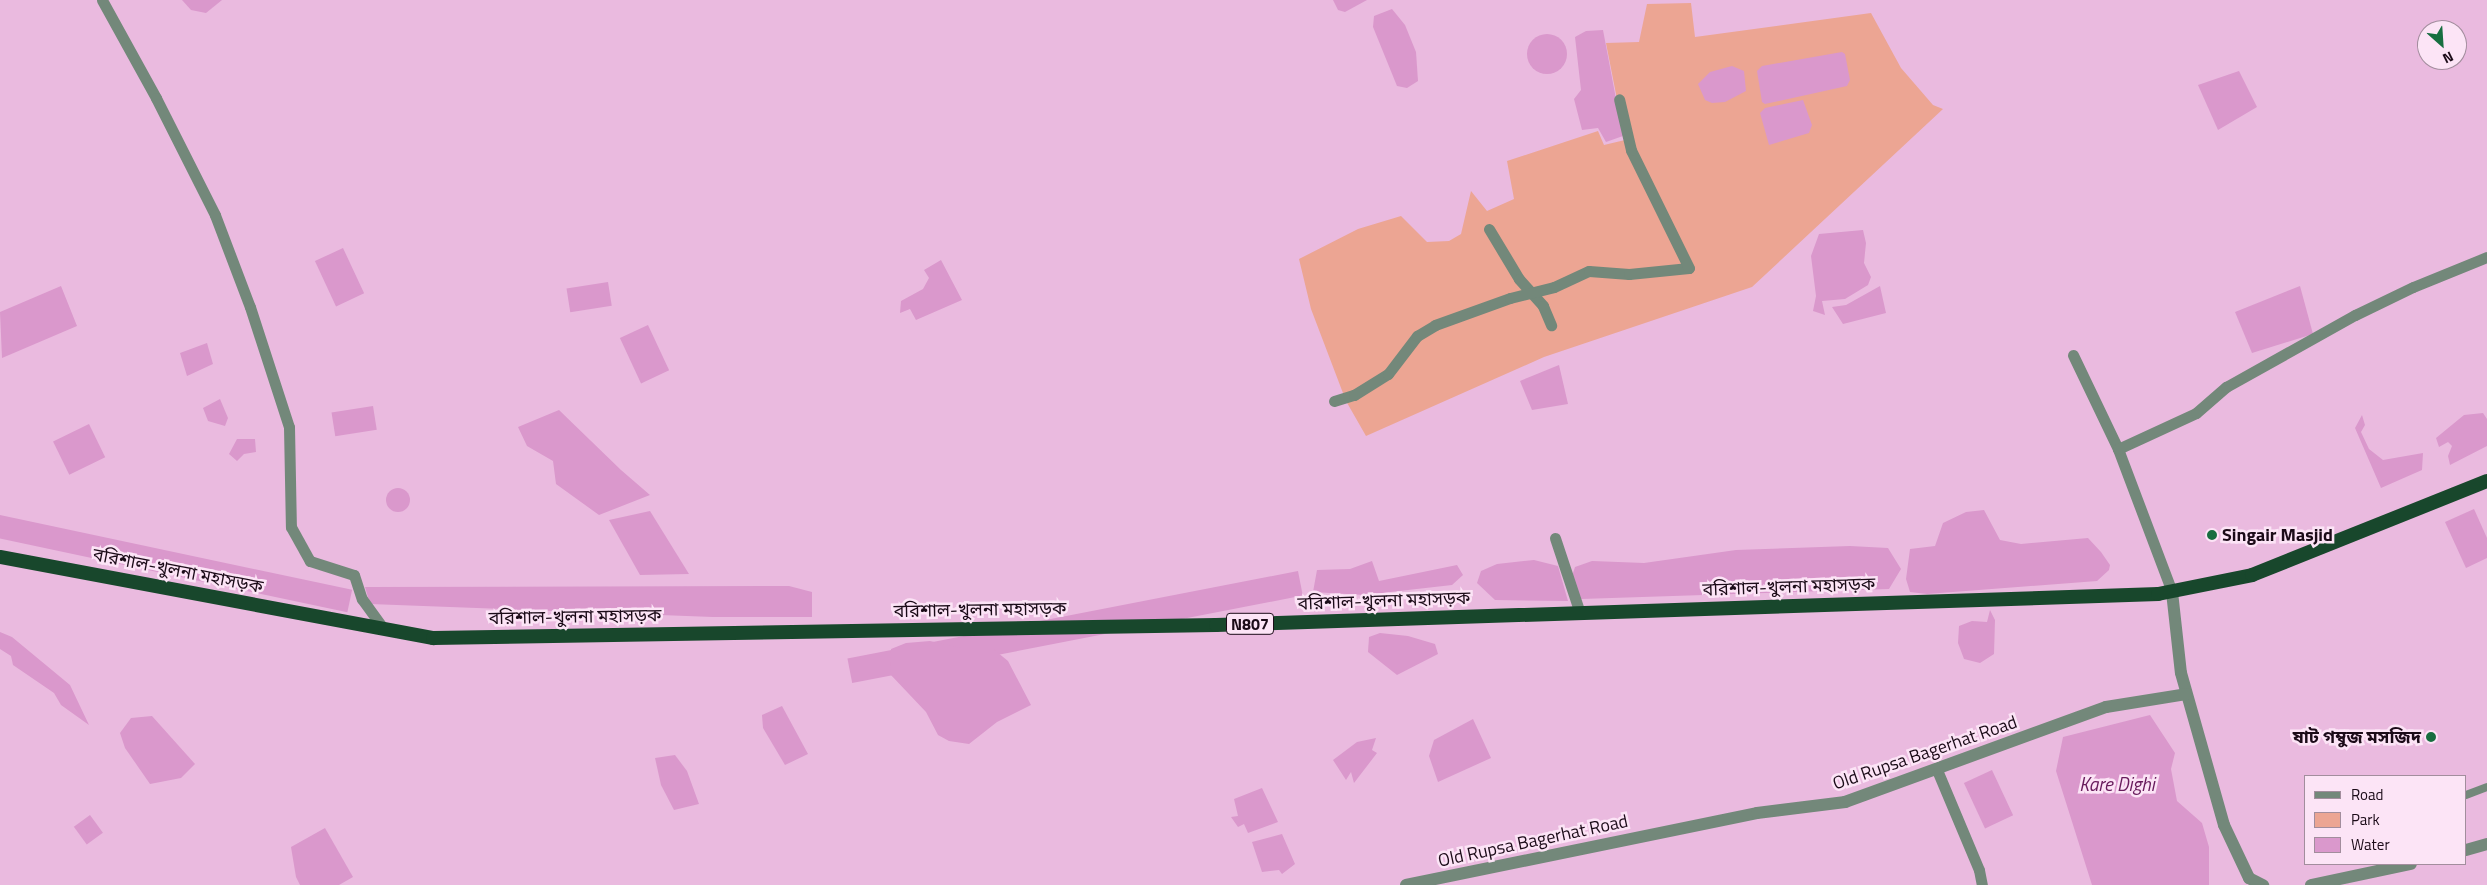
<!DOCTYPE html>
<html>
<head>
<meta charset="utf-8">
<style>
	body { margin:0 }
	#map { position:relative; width:2487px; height:885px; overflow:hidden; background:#eabadf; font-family:"Titillium Web","Noto Sans Bengali",sans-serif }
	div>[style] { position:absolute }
	.green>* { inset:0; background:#eca593 }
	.water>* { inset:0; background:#da98cc; transform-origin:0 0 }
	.round { border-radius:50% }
	.pedestrian>* { height:8px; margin:-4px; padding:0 4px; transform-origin:4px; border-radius:4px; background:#73887a }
	.minor>* { height:11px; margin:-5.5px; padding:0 5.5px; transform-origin:5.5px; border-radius:5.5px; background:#73887a }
	.tertiary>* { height:12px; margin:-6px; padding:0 6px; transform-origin:6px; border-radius:6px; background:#73887a }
	.trunk>* { height:14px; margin:-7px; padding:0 7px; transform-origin:7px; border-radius:7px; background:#18472c }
	.dots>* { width:14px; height:14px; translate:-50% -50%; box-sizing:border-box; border:2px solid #fce4f6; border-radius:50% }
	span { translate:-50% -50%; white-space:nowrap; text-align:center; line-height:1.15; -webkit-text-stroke:5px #fce4f6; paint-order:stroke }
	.shield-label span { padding:1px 4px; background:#fce4f6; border:1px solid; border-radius:4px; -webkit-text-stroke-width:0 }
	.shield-label { font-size:16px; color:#1b0b18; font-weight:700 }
	.poi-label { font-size:18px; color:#1b0b18; font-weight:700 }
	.left { translate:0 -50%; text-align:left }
	.right { translate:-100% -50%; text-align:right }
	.street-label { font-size:18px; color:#1b0b18 }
	.water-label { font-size:19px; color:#681b5c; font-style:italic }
	.legend { position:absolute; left:2304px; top:775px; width:162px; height:90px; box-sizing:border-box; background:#fce4f6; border:1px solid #a28d9d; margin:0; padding:6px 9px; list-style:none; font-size:15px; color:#1b0b18 }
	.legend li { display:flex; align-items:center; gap:10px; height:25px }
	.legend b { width:25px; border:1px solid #a28d9d }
	.north { position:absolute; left:2417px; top:20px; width:50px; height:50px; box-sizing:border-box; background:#fce4f6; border:1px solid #a28d9d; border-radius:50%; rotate:154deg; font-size:14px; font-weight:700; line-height:20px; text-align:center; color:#1b0b18 }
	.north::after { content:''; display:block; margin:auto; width:18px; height:22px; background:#176e40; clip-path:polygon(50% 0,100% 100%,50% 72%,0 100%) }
</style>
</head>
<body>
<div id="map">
	<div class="green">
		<i style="clip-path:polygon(1691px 3px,1695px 37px,1871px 13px,1901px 68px,1933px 105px,1943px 109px,1752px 287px,1544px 357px,1366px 436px,1346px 401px,1311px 309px,1299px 259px,1358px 229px,1401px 216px,1427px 242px,1449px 241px,1461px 234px,1471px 191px,1487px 211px,1514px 199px,1507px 161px,1598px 131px,1604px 145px,1625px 140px,1606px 43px,1639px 42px,1647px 4px)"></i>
	</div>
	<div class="water">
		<i style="clip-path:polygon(182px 0,222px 0,206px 13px,191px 10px)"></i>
		<i style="clip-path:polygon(1333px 0,1367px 0,1345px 12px,1338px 10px)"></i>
		<i style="clip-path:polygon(1392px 9px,1405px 25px,1416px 52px,1418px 81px,1407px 88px,1397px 86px,1373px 27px,1374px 16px)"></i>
		<i style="clip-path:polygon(1603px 30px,1623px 136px,1606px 142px,1598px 128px,1582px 130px,1574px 99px,1581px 90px,1575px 37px,1586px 31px)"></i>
		<i class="round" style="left:1527px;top:34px;width:40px;height:40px"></i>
		<i style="clip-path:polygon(1842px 52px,1845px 54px,1850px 80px,1847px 86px,1765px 104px,1762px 102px,1757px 71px,1762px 66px)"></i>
		<i style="clip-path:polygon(1732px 66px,1744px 71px,1746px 91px,1725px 102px,1712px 103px,1705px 100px,1698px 84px,1710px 72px)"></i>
		<i style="clip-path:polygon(2239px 71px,2257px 107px,2218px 130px,2198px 85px)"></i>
		<i style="clip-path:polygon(1803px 100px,1812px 125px,1809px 133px,1769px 145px,1760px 113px,1765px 108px)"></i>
		<i style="clip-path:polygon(1863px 230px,1866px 243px,1864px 263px,1871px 277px,1868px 285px,1845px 299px,1822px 301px,1825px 315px,1813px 311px,1816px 296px,1811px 256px,1819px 234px)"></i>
		<i style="left:343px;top:248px;width:50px;height:31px;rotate:65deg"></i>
		<i style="clip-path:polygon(941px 260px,962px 300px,916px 320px,910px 309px,900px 313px,901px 301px,923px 289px,929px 278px,924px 270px)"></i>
		<i style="left:608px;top:282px;width:24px;height:42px;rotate:81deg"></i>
		<i style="clip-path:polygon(61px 286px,77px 326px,2px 358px,0 312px)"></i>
		<i style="clip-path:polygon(1880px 286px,1886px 313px,1843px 324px,1832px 307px,1846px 305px)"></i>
		<i style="clip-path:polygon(2300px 286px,2313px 334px,2252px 353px,2235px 312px)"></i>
		<i style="left:648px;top:325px;width:50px;height:31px;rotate:65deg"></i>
		<i style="clip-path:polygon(207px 343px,213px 364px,187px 376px,180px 353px)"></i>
		<i style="clip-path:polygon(1559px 365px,1568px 404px,1532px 410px,1520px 381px)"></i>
		<i style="clip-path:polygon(220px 399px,228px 418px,225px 426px,208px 421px,203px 408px)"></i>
		<i style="left:373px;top:406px;width:24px;height:42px;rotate:81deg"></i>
		<i style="clip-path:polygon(559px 410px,621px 470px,650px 495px,599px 515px,556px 484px,553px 461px,527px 446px,518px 427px)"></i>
		<i style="clip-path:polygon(2483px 413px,2487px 419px,2487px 446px,2450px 465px,2448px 456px,2452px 446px,2448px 442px,2439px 447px,2436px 438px,2464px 415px)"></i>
		<i style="clip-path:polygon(2362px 415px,2365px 425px,2361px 432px,2369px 449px,2383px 460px,2423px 453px,2422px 470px,2381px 488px,2355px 428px)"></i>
		<i style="left:89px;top:424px;width:37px;height:40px;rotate:64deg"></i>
		<i style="clip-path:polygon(237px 439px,255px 439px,256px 452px,244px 454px,237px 461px,229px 454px)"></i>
		<i class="round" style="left:386px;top:488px;width:24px;height:24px"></i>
		<i style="clip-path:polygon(2474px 509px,2487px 538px,2487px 558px,2466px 568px,2445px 522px)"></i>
		<i style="clip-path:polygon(1984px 510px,2000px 540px,2021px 544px,2088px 538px,2101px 552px,2110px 565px,2109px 570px,2097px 581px,1927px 594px,1910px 592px,1906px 579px,1910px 549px,1935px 546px,1943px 523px,1966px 512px)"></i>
		<i style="clip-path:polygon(650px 511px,689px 574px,640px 575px,609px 520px)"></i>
		<i style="left:0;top:515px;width:360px;height:23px;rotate:12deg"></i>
		<i style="clip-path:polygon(1850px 546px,1888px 548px,1901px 569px,1889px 589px,1581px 599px,1575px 591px,1572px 576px,1575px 567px,1592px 561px,1644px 563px,1736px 550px)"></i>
		<i style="clip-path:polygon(1534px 560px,1558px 566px,1568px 601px,1495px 600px,1477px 583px,1481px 571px,1497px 564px)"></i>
		<i style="clip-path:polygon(1372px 561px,1379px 581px,1457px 565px,1463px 575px,1452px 585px,1364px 595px,1313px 592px,1317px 570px,1350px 569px)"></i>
		<i style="left:1298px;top:571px;width:25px;height:459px;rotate:79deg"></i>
		<i style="clip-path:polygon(789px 586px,812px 592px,812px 617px,713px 617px,370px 604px,365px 587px)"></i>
		<i style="clip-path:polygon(1990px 610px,1995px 620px,1994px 654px,1980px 663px,1964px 659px,1958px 643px,1959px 626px,1972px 621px,1987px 622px)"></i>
		<i style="clip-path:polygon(0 632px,12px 637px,70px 685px,89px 725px,61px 705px,54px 693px,13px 665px,11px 656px,0 649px)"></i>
		<i style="clip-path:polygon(1380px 633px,1408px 636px,1435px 644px,1438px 654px,1397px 675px,1368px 652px,1369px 637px)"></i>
		<i style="clip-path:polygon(930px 641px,961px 648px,992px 648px,1008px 661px,1031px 705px,997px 722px,969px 744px,949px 741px,938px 735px,926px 712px,890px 674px,891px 649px,906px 643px)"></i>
		<i style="clip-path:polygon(782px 706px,808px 754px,785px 765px,763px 728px,762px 715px)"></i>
		<i style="clip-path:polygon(2150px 715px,2175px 753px,2171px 769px,2177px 801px,2202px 823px,2209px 847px,2209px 885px,2092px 885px,2056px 771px,2063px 737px)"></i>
		<i style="clip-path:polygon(152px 716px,195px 764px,181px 778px,150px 784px,125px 748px,120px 733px,131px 718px)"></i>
		<i style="clip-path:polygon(1473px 719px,1491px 758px,1438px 782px,1429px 756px,1434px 740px)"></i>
		<i style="clip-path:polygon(1376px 738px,1372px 750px,1377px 753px,1354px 783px,1351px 772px,1346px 780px,1333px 760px,1357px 742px)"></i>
		<i style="clip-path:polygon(675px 755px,687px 771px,699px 804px,674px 810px,661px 785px,655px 758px)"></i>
		<i style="left:1992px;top:770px;width:50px;height:31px;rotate:65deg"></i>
		<i style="clip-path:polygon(1262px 788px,1278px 822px,1248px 833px,1244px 824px,1238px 827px,1231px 817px,1238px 816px,1234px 799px)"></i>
		<i style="left:90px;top:815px;width:22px;height:20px;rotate:54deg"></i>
		<i style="clip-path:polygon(325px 828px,353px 877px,339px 885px,300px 885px,296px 877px,291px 847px)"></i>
		<i style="clip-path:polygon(1282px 834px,1295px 864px,1282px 874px,1279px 870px,1262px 872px,1252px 842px)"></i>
	</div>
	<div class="pedestrian">
		<i style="left:2466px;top:795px;width:22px;rotate:-21deg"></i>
	</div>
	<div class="minor">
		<i style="left:102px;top:0;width:112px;rotate:61.1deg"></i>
		<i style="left:156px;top:98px;width:131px;rotate:63.2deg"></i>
		<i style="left:215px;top:215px;width:98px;rotate:69.2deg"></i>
		<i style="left:250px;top:307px;width:126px;rotate:72deg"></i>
		<i style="left:289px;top:427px;width:100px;rotate:88.9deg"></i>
		<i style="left:291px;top:527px;width:39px;rotate:61deg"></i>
		<i style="left:310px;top:561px;width:46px;rotate:17.7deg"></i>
		<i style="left:354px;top:575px;width:25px;rotate:72deg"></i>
		<i style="left:362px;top:599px;width:37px;rotate:54deg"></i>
		<i style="left:1489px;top:229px;width:58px;rotate:59deg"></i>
		<i style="left:1519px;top:279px;width:36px;rotate:48deg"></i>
		<i style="left:1543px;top:306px;width:21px;rotate:67deg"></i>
		<i style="left:2073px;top:355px;width:104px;rotate:64.4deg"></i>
		<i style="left:2118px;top:449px;width:153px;rotate:69.3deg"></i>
		<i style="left:1334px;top:401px;width:21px;rotate:-17deg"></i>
		<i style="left:1354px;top:395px;width:40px;rotate:-32deg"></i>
		<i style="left:1388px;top:374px;width:48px;rotate:-52.7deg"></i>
		<i style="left:1417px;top:336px;width:21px;rotate:-31deg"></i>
		<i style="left:1435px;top:325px;width:80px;rotate:-19.8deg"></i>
		<i style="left:1510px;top:298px;width:45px;rotate:-14deg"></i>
		<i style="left:1554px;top:287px;width:38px;rotate:-25deg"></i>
		<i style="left:1589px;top:271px;width:40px;rotate:4.3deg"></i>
		<i style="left:1629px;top:274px;width:60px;rotate:-5.7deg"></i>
		<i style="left:1689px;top:268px;width:131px;rotate:-116.2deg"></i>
		<i style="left:1631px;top:150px;width:52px;rotate:-103.2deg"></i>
		<i style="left:2118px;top:449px;width:86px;rotate:-24.8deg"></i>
		<i style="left:2196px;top:413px;width:40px;rotate:-41deg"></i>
		<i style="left:2226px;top:387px;width:148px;rotate:-29.2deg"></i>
		<i style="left:2355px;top:315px;width:64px;rotate:-25.8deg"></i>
		<i style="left:2413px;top:287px;width:80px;rotate:-22.1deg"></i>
		<i style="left:1555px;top:538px;width:79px;rotate:71.6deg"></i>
		<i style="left:1937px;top:770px;width:108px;rotate:67.2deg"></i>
		<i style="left:1979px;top:870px;width:15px;rotate:79deg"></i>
	</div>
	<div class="tertiary">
		<i style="left:2172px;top:592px;width:81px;rotate:83.7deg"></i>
		<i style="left:2181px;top:673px;width:158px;rotate:74.2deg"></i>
		<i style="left:2224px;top:825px;width:59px;rotate:64.7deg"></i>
		<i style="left:2249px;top:878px;width:16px;rotate:27deg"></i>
		<i style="left:2466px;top:850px;width:22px;rotate:-16deg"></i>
		<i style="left:1406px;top:885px;width:358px;rotate:-11.6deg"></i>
		<i style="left:1757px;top:813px;width:89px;rotate:-7.1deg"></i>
		<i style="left:1845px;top:802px;width:278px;rotate:-20deg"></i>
		<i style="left:2106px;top:707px;width:81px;rotate:-9.2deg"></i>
		<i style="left:2311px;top:885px;width:102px;rotate:-11.9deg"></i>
	</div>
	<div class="trunk">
		<i style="left:0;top:557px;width:441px;rotate:10.6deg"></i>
		<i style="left:433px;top:638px;width:783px;rotate:-0.95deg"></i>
		<i style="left:1216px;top:625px;width:943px;rotate:-1.88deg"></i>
		<i style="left:2158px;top:594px;width:96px;rotate:-11.4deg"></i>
		<i style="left:2252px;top:575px;width:253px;rotate:-21.8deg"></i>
	</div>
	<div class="dots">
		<i style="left:2212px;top:535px;background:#176e40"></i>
		<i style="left:2431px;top:737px;background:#176e40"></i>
	</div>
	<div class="shield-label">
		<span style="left:1250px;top:624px">N807</span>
	</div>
	<div class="poi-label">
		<span class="left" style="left:2222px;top:535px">Singair Masjid</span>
		<span class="right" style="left:2421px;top:737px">ষাট গম্বুজ মসজিদ</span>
	</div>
	<div class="street-label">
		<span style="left:178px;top:571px;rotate:11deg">বরিশাল-খুলনা মহাসড়ক</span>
		<span style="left:1789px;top:587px;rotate:-2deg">বরিশাল-খুলনা মহাসড়ক</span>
		<span style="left:1384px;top:601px;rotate:-2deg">বরিশাল-খুলনা মহাসড়ক</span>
		<span style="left:980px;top:610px;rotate:-1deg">বরিশাল-খুলনা মহাসড়ক</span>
		<span style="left:575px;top:617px;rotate:-1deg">বরিশাল-খুলনা মহাসড়ক</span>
		<span style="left:1925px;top:753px;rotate:-19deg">Old Rupsa Bagerhat Road</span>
		<span style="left:1533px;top:841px;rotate:-12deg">Old Rupsa Bagerhat Road</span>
	</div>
	<div class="water-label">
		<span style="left:2117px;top:784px">Kare Dighi</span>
	</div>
	<ul class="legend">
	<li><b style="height:6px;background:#73887a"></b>Road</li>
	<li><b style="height:14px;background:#eca593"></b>Park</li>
	<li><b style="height:14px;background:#da98cc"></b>Water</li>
	</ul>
	<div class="north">N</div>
</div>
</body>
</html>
